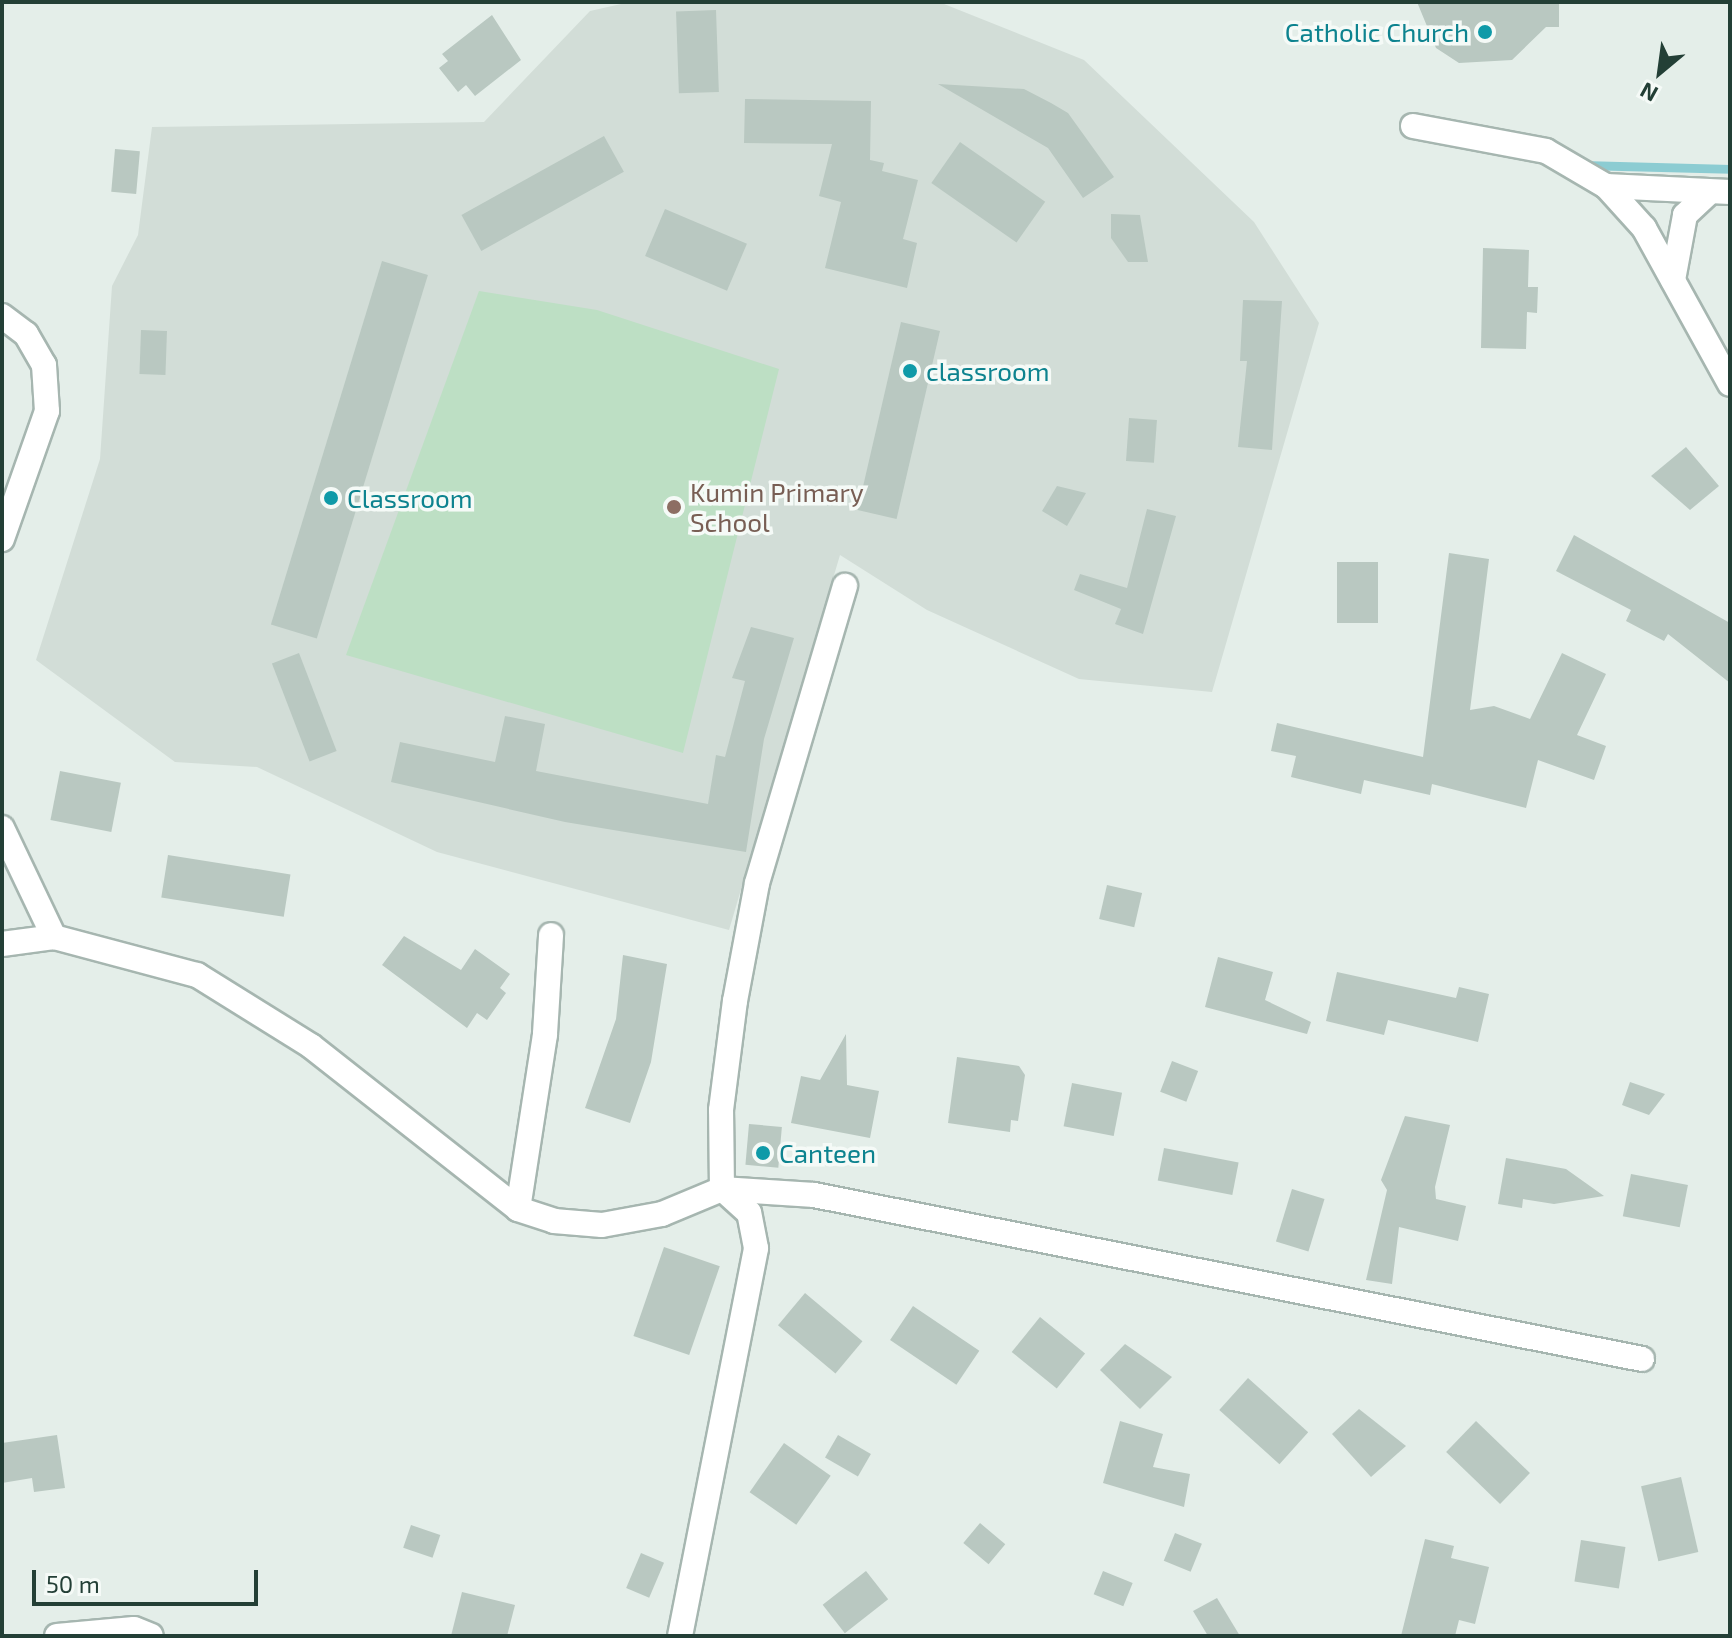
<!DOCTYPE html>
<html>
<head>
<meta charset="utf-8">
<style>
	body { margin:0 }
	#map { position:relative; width:1732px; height:1638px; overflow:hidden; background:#e4eee9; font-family:"Exo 2",sans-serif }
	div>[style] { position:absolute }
	.built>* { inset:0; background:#d2ddd7 }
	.green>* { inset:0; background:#bddfc4 }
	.stream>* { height:9px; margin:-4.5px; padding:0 4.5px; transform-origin:4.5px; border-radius:4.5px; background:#8cccd2 }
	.building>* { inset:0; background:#b9c8c1; transform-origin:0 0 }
	.roads { filter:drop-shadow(2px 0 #a6b6b0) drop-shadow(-2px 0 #a6b6b0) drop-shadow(0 2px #a6b6b0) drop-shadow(0 -2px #a6b6b0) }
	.minor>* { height:24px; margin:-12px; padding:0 12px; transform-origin:12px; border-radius:12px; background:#fff }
	.dots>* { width:22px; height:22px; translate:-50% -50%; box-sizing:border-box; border:4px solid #f5faf7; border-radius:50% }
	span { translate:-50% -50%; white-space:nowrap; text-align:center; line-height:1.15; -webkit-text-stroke:7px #f5faf7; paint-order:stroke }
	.culture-label { font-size:26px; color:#0d838f }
	.right { translate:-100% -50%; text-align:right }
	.left { translate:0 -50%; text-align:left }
	.education-label { font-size:26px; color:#785e54 }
	.frame { position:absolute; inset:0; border:4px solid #233f36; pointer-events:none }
	.north { position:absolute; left:1620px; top:32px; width:80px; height:80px; -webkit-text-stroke:6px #f5faf7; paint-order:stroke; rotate:209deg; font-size:22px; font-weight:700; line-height:32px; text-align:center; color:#233f36 }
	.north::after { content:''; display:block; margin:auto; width:28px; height:36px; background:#233f36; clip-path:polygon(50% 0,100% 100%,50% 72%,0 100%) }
	.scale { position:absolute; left:32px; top:1570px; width:226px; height:36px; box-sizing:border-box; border:4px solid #233f36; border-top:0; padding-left:10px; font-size:24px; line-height:28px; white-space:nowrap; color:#233f36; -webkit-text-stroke:6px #f5faf7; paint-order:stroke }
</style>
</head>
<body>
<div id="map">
	<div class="built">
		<i style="clip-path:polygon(630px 2px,939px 2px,1084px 60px,1254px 222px,1319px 323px,1212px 692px,1079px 679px,927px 610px,840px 555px,729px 930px,437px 852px,257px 767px,175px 762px,36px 660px,100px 459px,112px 286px,138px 235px,152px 127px,484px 122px,590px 11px)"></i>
	</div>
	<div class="green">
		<i style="clip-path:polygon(479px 291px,597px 310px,779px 369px,683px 753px,346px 655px)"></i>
	</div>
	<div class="stream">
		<i style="left:1582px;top:165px;width:148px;rotate:1.5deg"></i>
	</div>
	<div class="building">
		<i style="clip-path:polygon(1417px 2px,1559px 2px,1559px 27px,1546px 27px,1512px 60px,1459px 63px,1436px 48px)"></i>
		<i style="left:716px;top:10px;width:82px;height:40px;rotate:88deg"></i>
		<i style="clip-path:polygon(492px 15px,521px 60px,475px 96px,466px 85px,458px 92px,439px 68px,448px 61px,442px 54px)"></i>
		<i style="clip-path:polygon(938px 84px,1024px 89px,1051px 103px,1068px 113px,1114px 177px,1083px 198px,1048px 148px)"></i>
		<i style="clip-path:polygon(745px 99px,871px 101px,870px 160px,884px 163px,882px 171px,918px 180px,903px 239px,917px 243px,907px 288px,825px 268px,841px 202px,819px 196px,832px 144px,744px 143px)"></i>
		<i style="left:604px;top:136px;width:41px;height:163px;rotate:61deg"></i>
		<i style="left:960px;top:142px;width:104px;height:50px;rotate:35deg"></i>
		<i style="left:115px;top:149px;width:25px;height:43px;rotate:5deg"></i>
		<i style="left:665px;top:209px;width:89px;height:51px;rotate:23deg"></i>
		<i style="clip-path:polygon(1111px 214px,1140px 215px,1148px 262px,1128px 262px,1111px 238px)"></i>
		<i style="clip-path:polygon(1483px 248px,1529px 250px,1528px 287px,1538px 287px,1537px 313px,1527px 312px,1526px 349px,1481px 348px)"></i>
		<i style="left:382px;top:261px;width:48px;height:380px;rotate:17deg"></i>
		<i style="clip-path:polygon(1243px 300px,1282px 301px,1272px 450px,1238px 447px,1247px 361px,1240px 361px)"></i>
		<i style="left:901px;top:322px;width:40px;height:193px;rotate:13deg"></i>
		<i style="left:141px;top:330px;width:26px;height:44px;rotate:2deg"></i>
		<i style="left:1129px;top:418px;width:28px;height:43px;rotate:4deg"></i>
		<i style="clip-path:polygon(1686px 447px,1719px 486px,1690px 510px,1651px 476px)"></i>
		<i style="clip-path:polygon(1057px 486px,1086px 493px,1067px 526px,1042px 511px)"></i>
		<i style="clip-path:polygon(1147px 509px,1176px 516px,1143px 634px,1115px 624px,1121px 609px,1074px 590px,1080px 574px,1127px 588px)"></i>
		<i style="clip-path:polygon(1574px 535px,1730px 623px,1730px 683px,1668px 634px,1664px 641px,1626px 621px,1631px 610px,1556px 571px)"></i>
		<i style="clip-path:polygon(1449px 553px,1489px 559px,1470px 710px,1494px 706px,1530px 719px,1562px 653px,1606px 674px,1577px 735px,1606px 746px,1594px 780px,1538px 760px,1526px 808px,1432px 784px,1430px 795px,1364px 780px,1361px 794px,1291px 777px,1296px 756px,1271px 751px,1277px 723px,1423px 757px)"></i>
		<i style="left:1337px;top:562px;width:41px;height:61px"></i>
		<i style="clip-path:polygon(751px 627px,794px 638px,764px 739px,746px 852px,565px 822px,391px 782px,400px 742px,495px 762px,505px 716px,545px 724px,536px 771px,708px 804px,716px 755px,725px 757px,745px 681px,732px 678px)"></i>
		<i style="left:299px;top:653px;width:105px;height:29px;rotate:69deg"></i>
		<i style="left:60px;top:771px;width:62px;height:50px;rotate:11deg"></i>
		<i style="left:168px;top:855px;width:124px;height:43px;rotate:9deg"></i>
		<i style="left:1107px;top:885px;width:36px;height:35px;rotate:13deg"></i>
		<i style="clip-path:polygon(404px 936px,461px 970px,475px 949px,510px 974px,500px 988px,506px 993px,487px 1020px,477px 1013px,467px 1028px,382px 965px)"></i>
		<i style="clip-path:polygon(623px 955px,667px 964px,651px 1062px,630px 1123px,585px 1108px,616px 1019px)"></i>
		<i style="clip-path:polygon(1218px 957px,1273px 972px,1265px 1000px,1311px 1022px,1307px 1034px,1205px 1007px)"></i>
		<i style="clip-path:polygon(1337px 972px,1456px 998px,1459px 987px,1489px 994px,1478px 1042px,1388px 1020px,1384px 1035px,1326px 1021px)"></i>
		<i style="clip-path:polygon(846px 1034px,847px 1085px,879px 1091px,870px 1138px,791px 1123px,801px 1076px,820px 1080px)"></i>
		<i style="clip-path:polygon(957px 1057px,1019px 1066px,1025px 1075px,1018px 1121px,1011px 1120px,1010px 1132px,948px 1123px)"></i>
		<i style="left:1172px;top:1061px;width:28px;height:33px;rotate:21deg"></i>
		<i style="clip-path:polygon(1630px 1082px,1665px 1094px,1649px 1115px,1622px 1105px)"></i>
		<i style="left:1072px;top:1083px;width:51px;height:44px;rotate:11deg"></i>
		<i style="clip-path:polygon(1405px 1116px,1450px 1125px,1435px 1187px,1436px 1199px,1466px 1206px,1458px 1241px,1399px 1227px,1392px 1284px,1366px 1280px,1387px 1190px,1381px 1180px)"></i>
		<i style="left:749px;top:1124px;width:33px;height:41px;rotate:5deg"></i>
		<i style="left:1164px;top:1148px;width:76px;height:33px;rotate:11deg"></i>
		<i style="clip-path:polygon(1506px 1158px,1566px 1169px,1604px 1196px,1554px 1204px,1523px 1199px,1522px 1208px,1498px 1204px)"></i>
		<i style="left:1631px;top:1174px;width:58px;height:43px;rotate:11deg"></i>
		<i style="left:1292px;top:1189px;width:34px;height:55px;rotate:17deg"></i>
		<i style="left:664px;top:1247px;width:59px;height:94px;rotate:19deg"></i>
		<i style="left:805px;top:1293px;width:75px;height:42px;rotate:40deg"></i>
		<i style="left:913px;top:1306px;width:80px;height:41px;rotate:34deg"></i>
		<i style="left:1040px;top:1317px;width:58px;height:45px;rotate:39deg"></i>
		<i style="clip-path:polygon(1125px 1344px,1172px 1377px,1140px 1409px,1100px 1370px)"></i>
		<i style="left:1248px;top:1378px;width:81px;height:43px;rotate:42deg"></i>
		<i style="clip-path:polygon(1359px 1409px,1406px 1446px,1371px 1477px,1332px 1434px)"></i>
		<i style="clip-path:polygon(1120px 1421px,1163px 1434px,1153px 1467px,1190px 1474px,1184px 1507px,1103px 1483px)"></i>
		<i style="left:1476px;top:1421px;width:75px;height:43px;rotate:44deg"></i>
		<i style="clip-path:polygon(57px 1435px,65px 1488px,34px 1492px,32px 1478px,2px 1483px,2px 1443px)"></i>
		<i style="left:838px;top:1435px;width:38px;height:26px;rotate:30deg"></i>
		<i style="left:784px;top:1443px;width:57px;height:60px;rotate:35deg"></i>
		<i style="left:1681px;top:1477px;width:77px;height:41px;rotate:77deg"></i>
		<i style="left:980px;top:1523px;width:33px;height:26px;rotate:40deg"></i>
		<i style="left:411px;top:1525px;width:31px;height:24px;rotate:19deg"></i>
		<i style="left:1175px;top:1533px;width:29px;height:30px;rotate:22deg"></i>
		<i style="clip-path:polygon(1425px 1539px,1454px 1546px,1451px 1558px,1489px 1567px,1475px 1624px,1459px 1620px,1455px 1636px,1401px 1636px)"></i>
		<i style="left:1581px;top:1540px;width:45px;height:42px;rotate:9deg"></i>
		<i style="left:641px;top:1553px;width:25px;height:38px;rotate:23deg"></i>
		<i style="left:866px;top:1571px;width:36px;height:55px;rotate:52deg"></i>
		<i style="left:1103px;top:1571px;width:32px;height:25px;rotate:22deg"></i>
		<i style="clip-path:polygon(462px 1592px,515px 1605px,507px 1636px,451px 1636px)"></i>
		<i style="clip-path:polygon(1217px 1598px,1240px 1636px,1208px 1636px,1193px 1611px)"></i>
	</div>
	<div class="roads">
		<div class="minor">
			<i style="left:1413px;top:126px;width:135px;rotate:10.6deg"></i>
			<i style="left:1546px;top:151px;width:69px;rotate:30.3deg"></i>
			<i style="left:1606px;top:186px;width:124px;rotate:2.8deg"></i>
			<i style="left:1606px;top:186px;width:57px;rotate:47.9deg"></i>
			<i style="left:1644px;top:228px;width:178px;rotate:61.1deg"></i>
			<i style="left:1673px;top:280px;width:66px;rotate:-79.5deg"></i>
			<i style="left:1685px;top:215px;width:34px;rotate:-43deg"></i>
			<i style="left:2px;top:316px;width:30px;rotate:37deg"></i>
			<i style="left:26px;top:334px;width:36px;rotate:60deg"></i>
			<i style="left:44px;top:365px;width:46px;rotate:86.3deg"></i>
			<i style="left:47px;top:411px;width:136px;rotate:109.4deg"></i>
			<i style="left:2px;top:828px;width:121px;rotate:64.5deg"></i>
			<i style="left:54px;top:937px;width:148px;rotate:14.9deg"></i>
			<i style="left:197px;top:975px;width:134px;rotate:31.9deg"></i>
			<i style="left:311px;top:1046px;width:263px;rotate:38.2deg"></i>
			<i style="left:518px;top:1209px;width:38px;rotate:18deg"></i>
			<i style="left:554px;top:1221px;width:48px;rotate:4.8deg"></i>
			<i style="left:602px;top:1225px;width:61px;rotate:-10.4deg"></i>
			<i style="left:662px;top:1214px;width:65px;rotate:-22.6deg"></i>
			<i style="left:722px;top:1189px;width:92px;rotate:3.7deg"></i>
			<i style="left:814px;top:1195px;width:844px;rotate:11.2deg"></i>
			<i style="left:2px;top:944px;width:52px;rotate:-7.7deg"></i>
			<i style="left:518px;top:1209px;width:177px;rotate:-81.2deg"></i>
			<i style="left:545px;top:1034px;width:99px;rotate:-86.5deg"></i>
			<i style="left:57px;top:1636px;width:77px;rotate:-5.2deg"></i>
			<i style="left:134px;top:1629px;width:18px;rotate:22deg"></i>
			<i style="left:680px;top:1636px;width:395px;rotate:-78.9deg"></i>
			<i style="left:756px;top:1248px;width:36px;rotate:-101deg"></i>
			<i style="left:749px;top:1213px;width:36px;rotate:-138deg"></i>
			<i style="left:722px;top:1189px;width:79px;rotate:-90.7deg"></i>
			<i style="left:721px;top:1110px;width:110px;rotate:-82.7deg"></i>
			<i style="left:735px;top:1001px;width:120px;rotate:-79.4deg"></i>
			<i style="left:757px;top:883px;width:310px;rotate:-73.5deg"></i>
		</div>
	</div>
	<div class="dots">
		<i style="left:1485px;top:32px;background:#0f9aa8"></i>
		<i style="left:910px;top:371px;background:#0f9aa8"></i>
		<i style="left:331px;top:498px;background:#0f9aa8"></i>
		<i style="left:674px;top:507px;background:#8d6e63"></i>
		<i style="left:763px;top:1153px;background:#0f9aa8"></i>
	</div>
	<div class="culture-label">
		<span class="right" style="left:1469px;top:32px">Catholic Church</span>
		<span class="left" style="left:926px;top:371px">classroom</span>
		<span class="left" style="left:347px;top:498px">Classroom</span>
		<span class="left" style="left:779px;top:1153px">Canteen</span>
	</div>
	<div class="education-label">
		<span class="left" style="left:690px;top:507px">Kumin Primary<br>School</span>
	</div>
	<div class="frame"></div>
	<div class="north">N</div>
	<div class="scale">50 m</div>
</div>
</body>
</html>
